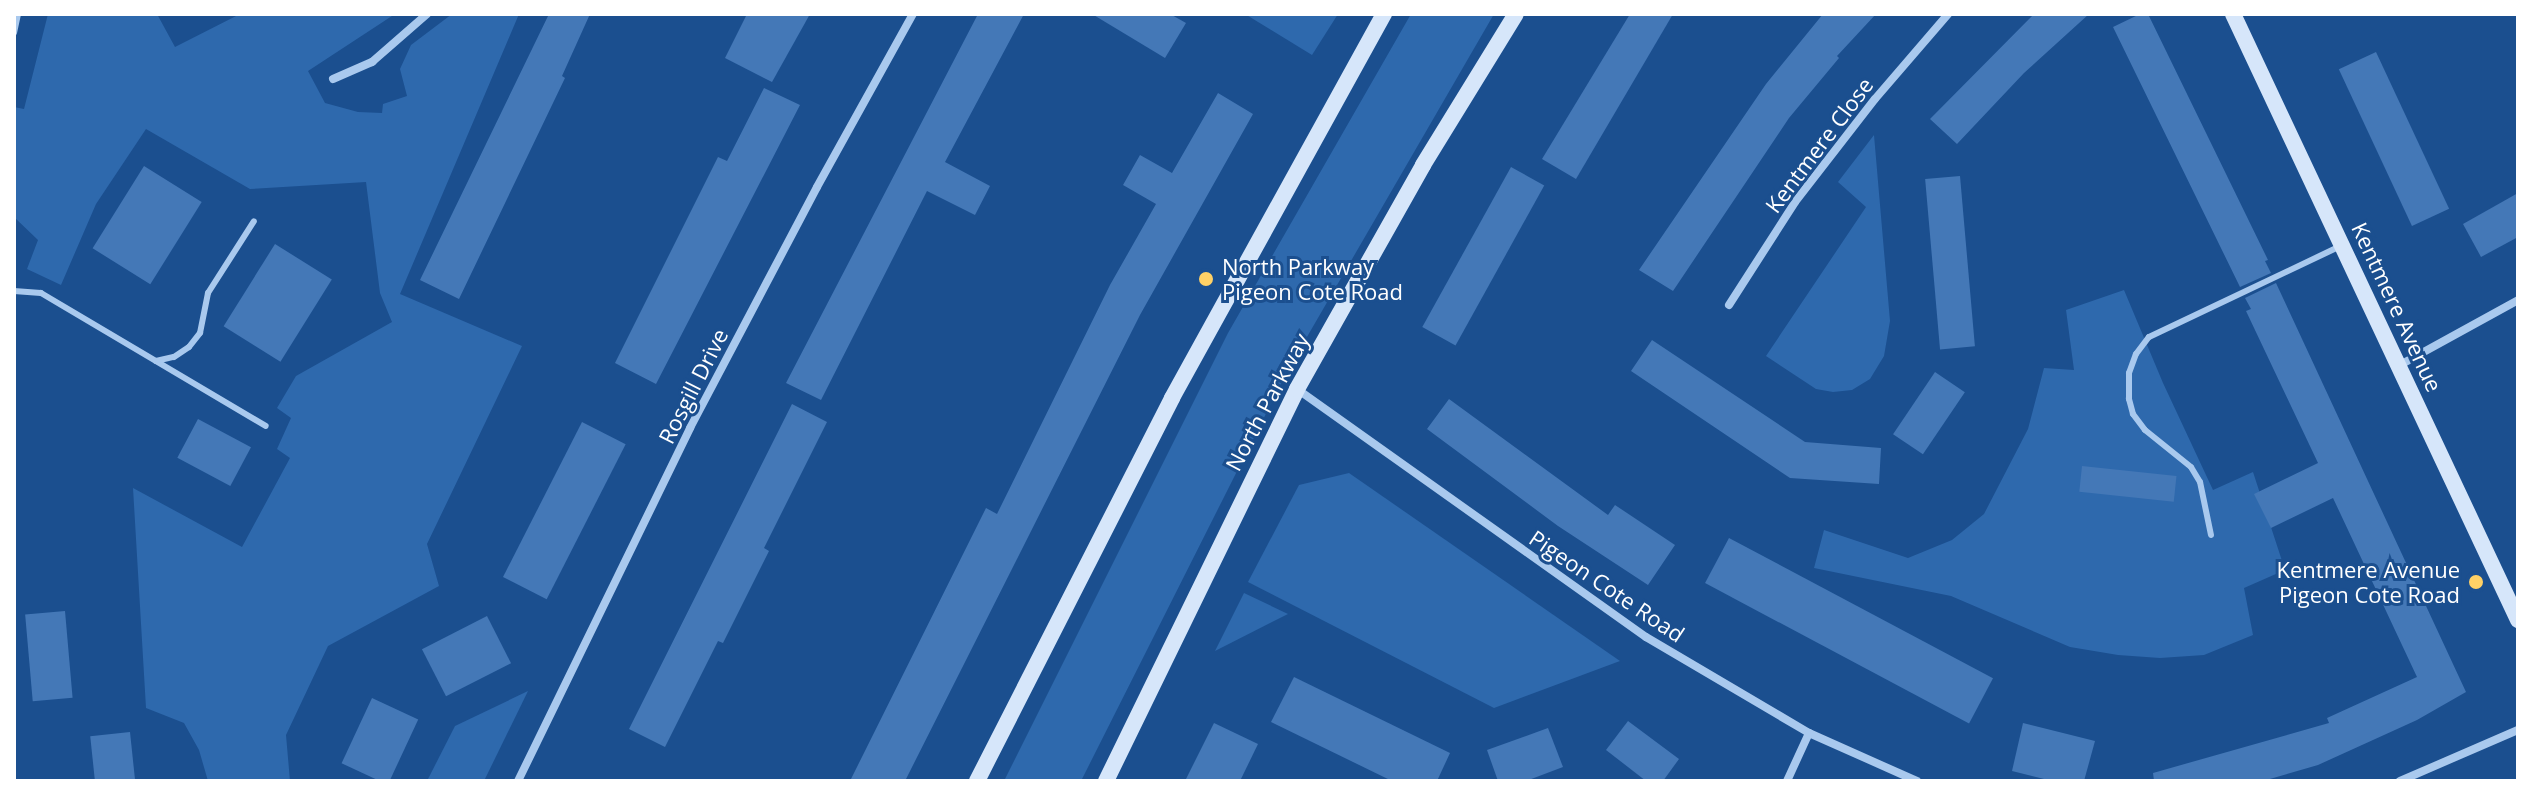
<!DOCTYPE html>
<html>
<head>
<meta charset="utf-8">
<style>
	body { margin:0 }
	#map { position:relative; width:2532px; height:795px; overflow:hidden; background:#1b4f8f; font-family:"Open Sans",sans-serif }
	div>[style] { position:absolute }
	.green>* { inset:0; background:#2e69ad }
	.building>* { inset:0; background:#4478b7; transform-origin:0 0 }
	.lane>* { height:6px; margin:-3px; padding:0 3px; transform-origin:3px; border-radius:3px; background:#a9c9ee }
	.street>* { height:8px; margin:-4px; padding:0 4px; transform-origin:4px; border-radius:4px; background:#a9c9ee }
	.secondary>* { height:16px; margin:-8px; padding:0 8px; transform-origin:8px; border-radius:8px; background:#d6e6fa }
	.dots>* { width:22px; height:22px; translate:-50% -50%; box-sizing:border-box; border:4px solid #1b4f8f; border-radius:50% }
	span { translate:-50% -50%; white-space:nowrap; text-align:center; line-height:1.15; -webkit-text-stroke:6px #1b4f8f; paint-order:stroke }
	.street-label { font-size:22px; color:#fff }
	.poi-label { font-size:22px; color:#fff }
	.left { translate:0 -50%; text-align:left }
	.right { translate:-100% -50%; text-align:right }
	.frame { position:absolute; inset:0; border:16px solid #fff; pointer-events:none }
</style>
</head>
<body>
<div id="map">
	<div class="green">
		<i style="clip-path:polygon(48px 14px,157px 14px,175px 47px,240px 14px,395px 14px,308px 71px,325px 103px,358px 112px,382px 113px,383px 104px,407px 96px,400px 69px,411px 45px,452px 14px,519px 14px,400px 294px,522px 346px,427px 544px,439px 586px,328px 646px,286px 735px,290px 781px,208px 781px,199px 750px,184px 723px,146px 708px,133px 488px,242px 547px,290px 458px,277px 449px,291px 418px,277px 408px,296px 376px,392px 322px,380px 293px,366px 182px,250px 189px,146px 129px,96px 204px,61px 285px,27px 269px,38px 240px,14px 217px,14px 107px,24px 109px)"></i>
		<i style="clip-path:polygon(1245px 14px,1338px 14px,1312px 55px)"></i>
		<i style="clip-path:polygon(1411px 14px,1494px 14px,1289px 368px,1081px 781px,1004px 781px,1228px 333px)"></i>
		<i style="clip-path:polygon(1874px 135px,1890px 321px,1884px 356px,1870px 379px,1852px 390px,1833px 392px,1816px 389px,1766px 356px,1866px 207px,1838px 182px)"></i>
		<i style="clip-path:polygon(2124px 290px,2163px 383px,2213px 490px,2253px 472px,2285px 570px,2244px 588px,2253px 635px,2204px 655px,2160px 658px,2118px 655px,2070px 647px,1951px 596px,1814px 568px,1824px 530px,1908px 558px,1952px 540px,1984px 514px,2028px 429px,2044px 368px,2074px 370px,2066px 310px)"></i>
		<i style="clip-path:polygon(1349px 473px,1620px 661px,1494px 708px,1248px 582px,1299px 485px)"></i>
		<i style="clip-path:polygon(1244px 593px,1288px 614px,1215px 651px)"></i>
		<i style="clip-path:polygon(528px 691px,484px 781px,427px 781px,455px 726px)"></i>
	</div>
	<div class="building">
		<i style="clip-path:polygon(549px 14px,590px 14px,562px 76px,565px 78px,459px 299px,420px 280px)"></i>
		<i style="clip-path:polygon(747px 14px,810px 14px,772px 82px,725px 58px)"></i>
		<i style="clip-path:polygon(978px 14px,1024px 14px,945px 162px,990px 186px,975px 215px,927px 191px,821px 400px,786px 383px)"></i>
		<i style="clip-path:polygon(1092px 14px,1170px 14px,1186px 23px,1165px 58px)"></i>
		<i style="clip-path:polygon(1630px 14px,1673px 14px,1576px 179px,1542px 159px)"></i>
		<i style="clip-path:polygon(1823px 14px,1876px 14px,1837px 56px,1839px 58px,1789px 118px,1673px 291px,1639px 270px,1766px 84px)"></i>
		<i style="clip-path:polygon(2034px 14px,2089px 14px,2024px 73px,1957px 144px,1930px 119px)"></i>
		<i style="clip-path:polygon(2140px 14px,2148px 14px,2268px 260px,2265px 261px,2271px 273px,2240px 287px,2113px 27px)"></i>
		<i style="left:2376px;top:52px;width:173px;height:41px;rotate:65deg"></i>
		<i style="clip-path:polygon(764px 88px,800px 105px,656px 384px,615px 363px,718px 157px,727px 161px)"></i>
		<i style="clip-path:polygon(1218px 93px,1253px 114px,1140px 315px,905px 781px,850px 781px,986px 508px,997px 514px,1110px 285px,1156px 204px,1123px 185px,1140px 155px,1172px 173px)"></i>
		<i style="left:144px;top:166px;width:68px;height:97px;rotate:32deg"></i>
		<i style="left:1511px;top:167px;width:38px;height:183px;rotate:29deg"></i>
		<i style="left:1960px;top:176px;width:171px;height:35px;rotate:85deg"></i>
		<i style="clip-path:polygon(2518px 193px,2518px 237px,2481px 257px,2463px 224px)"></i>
		<i style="left:275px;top:244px;width:67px;height:97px;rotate:32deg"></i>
		<i style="clip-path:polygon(2276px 283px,2466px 692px,2417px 720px,2318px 765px,2263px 781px,2154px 781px,2153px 773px,2329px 723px,2327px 718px,2417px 677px,2333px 498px,2271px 528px,2254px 494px,2318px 463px,2246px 311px,2251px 309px,2245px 298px)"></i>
		<i style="clip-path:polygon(1652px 340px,1805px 442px,1881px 448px,1879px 484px,1790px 478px,1631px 371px)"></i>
		<i style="left:1935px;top:372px;width:36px;height:75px;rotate:34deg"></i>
		<i style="clip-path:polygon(1449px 399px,1608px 515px,1615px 505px,1675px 545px,1648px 585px,1558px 526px,1427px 429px)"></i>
		<i style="clip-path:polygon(792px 404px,827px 422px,764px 548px,769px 551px,723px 643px,718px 641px,665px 747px,629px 729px)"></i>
		<i style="left:198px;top:419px;width:60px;height:44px;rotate:28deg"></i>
		<i style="left:582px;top:422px;width:49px;height:174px;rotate:27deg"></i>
		<i style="left:2082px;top:466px;width:95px;height:26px;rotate:6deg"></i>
		<i style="left:1729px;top:538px;width:299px;height:51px;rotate:28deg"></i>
		<i style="left:65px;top:611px;width:87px;height:40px;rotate:85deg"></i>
		<i style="left:487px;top:616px;width:53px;height:73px;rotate:63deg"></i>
		<i style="clip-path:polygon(1294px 677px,1450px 753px,1437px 781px,1392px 781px,1271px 722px)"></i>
		<i style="left:372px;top:698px;width:51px;height:72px;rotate:25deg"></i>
		<i style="clip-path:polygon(1628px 721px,1679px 759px,1663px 781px,1646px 781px,1606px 750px)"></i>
		<i style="clip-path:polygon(1214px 723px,1258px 744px,1240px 781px,1185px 781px)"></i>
		<i style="clip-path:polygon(2023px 723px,2095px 741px,2084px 781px,2052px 781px,2012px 771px)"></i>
		<i style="clip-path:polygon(1548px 728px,1563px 767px,1526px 781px,1498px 781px,1487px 750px)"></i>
		<i style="left:130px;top:732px;width:49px;height:40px;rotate:84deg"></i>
	</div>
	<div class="lane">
		<i style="left:14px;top:33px;width:19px;rotate:-78deg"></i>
		<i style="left:14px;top:291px;width:27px;rotate:4deg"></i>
		<i style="left:41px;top:293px;width:261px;rotate:30.6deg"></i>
		<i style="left:156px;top:361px;width:18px;rotate:-13deg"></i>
		<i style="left:174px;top:357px;width:18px;rotate:-34deg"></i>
		<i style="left:189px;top:347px;width:18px;rotate:-52deg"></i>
		<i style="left:200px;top:333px;width:41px;rotate:-78.7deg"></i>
		<i style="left:208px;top:293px;width:85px;rotate:-57.4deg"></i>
		<i style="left:2211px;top:535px;width:54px;rotate:-101.7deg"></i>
		<i style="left:2200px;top:482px;width:17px;rotate:-121deg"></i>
		<i style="left:2191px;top:467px;width:59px;rotate:-141.2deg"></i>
		<i style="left:2145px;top:430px;width:20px;rotate:-127deg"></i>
		<i style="left:2133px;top:414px;width:16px;rotate:-105deg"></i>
		<i style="left:2129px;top:399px;width:26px;rotate:-90deg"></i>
		<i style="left:2129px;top:373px;width:20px;rotate:-70deg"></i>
		<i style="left:2136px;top:354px;width:21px;rotate:-53deg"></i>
		<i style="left:2149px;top:337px;width:212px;rotate:-25.4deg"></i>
	</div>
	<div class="street">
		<i style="left:333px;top:79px;width:43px;rotate:-23.6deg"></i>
		<i style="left:372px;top:62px;width:73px;rotate:-41.1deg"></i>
		<i style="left:1729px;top:305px;width:122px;rotate:-57.3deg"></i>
		<i style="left:1795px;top:202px;width:130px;rotate:-52.2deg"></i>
		<i style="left:1875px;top:99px;width:112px;rotate:-49.3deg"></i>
		<i style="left:2400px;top:365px;width:135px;rotate:-28.8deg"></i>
		<i style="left:1297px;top:389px;width:428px;rotate:35.4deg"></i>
		<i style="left:1646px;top:637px;width:189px;rotate:30.5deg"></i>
		<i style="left:1809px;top:733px;width:118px;rotate:24deg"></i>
		<i style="left:518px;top:781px;width:393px;rotate:-64deg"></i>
		<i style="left:690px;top:428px;width:272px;rotate:-62.2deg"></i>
		<i style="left:817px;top:187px;width:198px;rotate:-61deg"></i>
		<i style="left:1787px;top:781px;width:53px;rotate:-65.4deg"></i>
		<i style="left:2400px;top:781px;width:129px;rotate:-23.4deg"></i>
	</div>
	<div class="secondary">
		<i style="left:2233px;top:14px;width:670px;rotate:64.81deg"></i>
		<i style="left:977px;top:781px;width:430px;rotate:-63deg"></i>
		<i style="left:1172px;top:398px;width:439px;rotate:-61.1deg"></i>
		<i style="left:1106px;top:781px;width:436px;rotate:-64deg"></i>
		<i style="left:1297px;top:389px;width:257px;rotate:-60.6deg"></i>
		<i style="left:1423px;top:165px;width:177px;rotate:-58.4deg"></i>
	</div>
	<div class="dots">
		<i style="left:1206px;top:279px;background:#ffd166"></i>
		<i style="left:2476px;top:582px;background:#ffd166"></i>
	</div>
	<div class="street-label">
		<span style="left:1819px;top:145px;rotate:-53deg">Kentmere Close</span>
		<span style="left:2397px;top:307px;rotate:65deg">Kentmere Avenue</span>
		<span style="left:693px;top:386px;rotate:-63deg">Rosgill Drive</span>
		<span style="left:1267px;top:402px;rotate:-62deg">North Parkway</span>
		<span style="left:1607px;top:586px;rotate:34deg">Pigeon Cote Road</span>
	</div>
	<div class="poi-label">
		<span class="left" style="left:1222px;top:279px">North Parkway<br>Pigeon Cote Road</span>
		<span class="right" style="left:2460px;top:582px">Kentmere Avenue<br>Pigeon Cote Road</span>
	</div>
	<div class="frame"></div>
</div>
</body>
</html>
